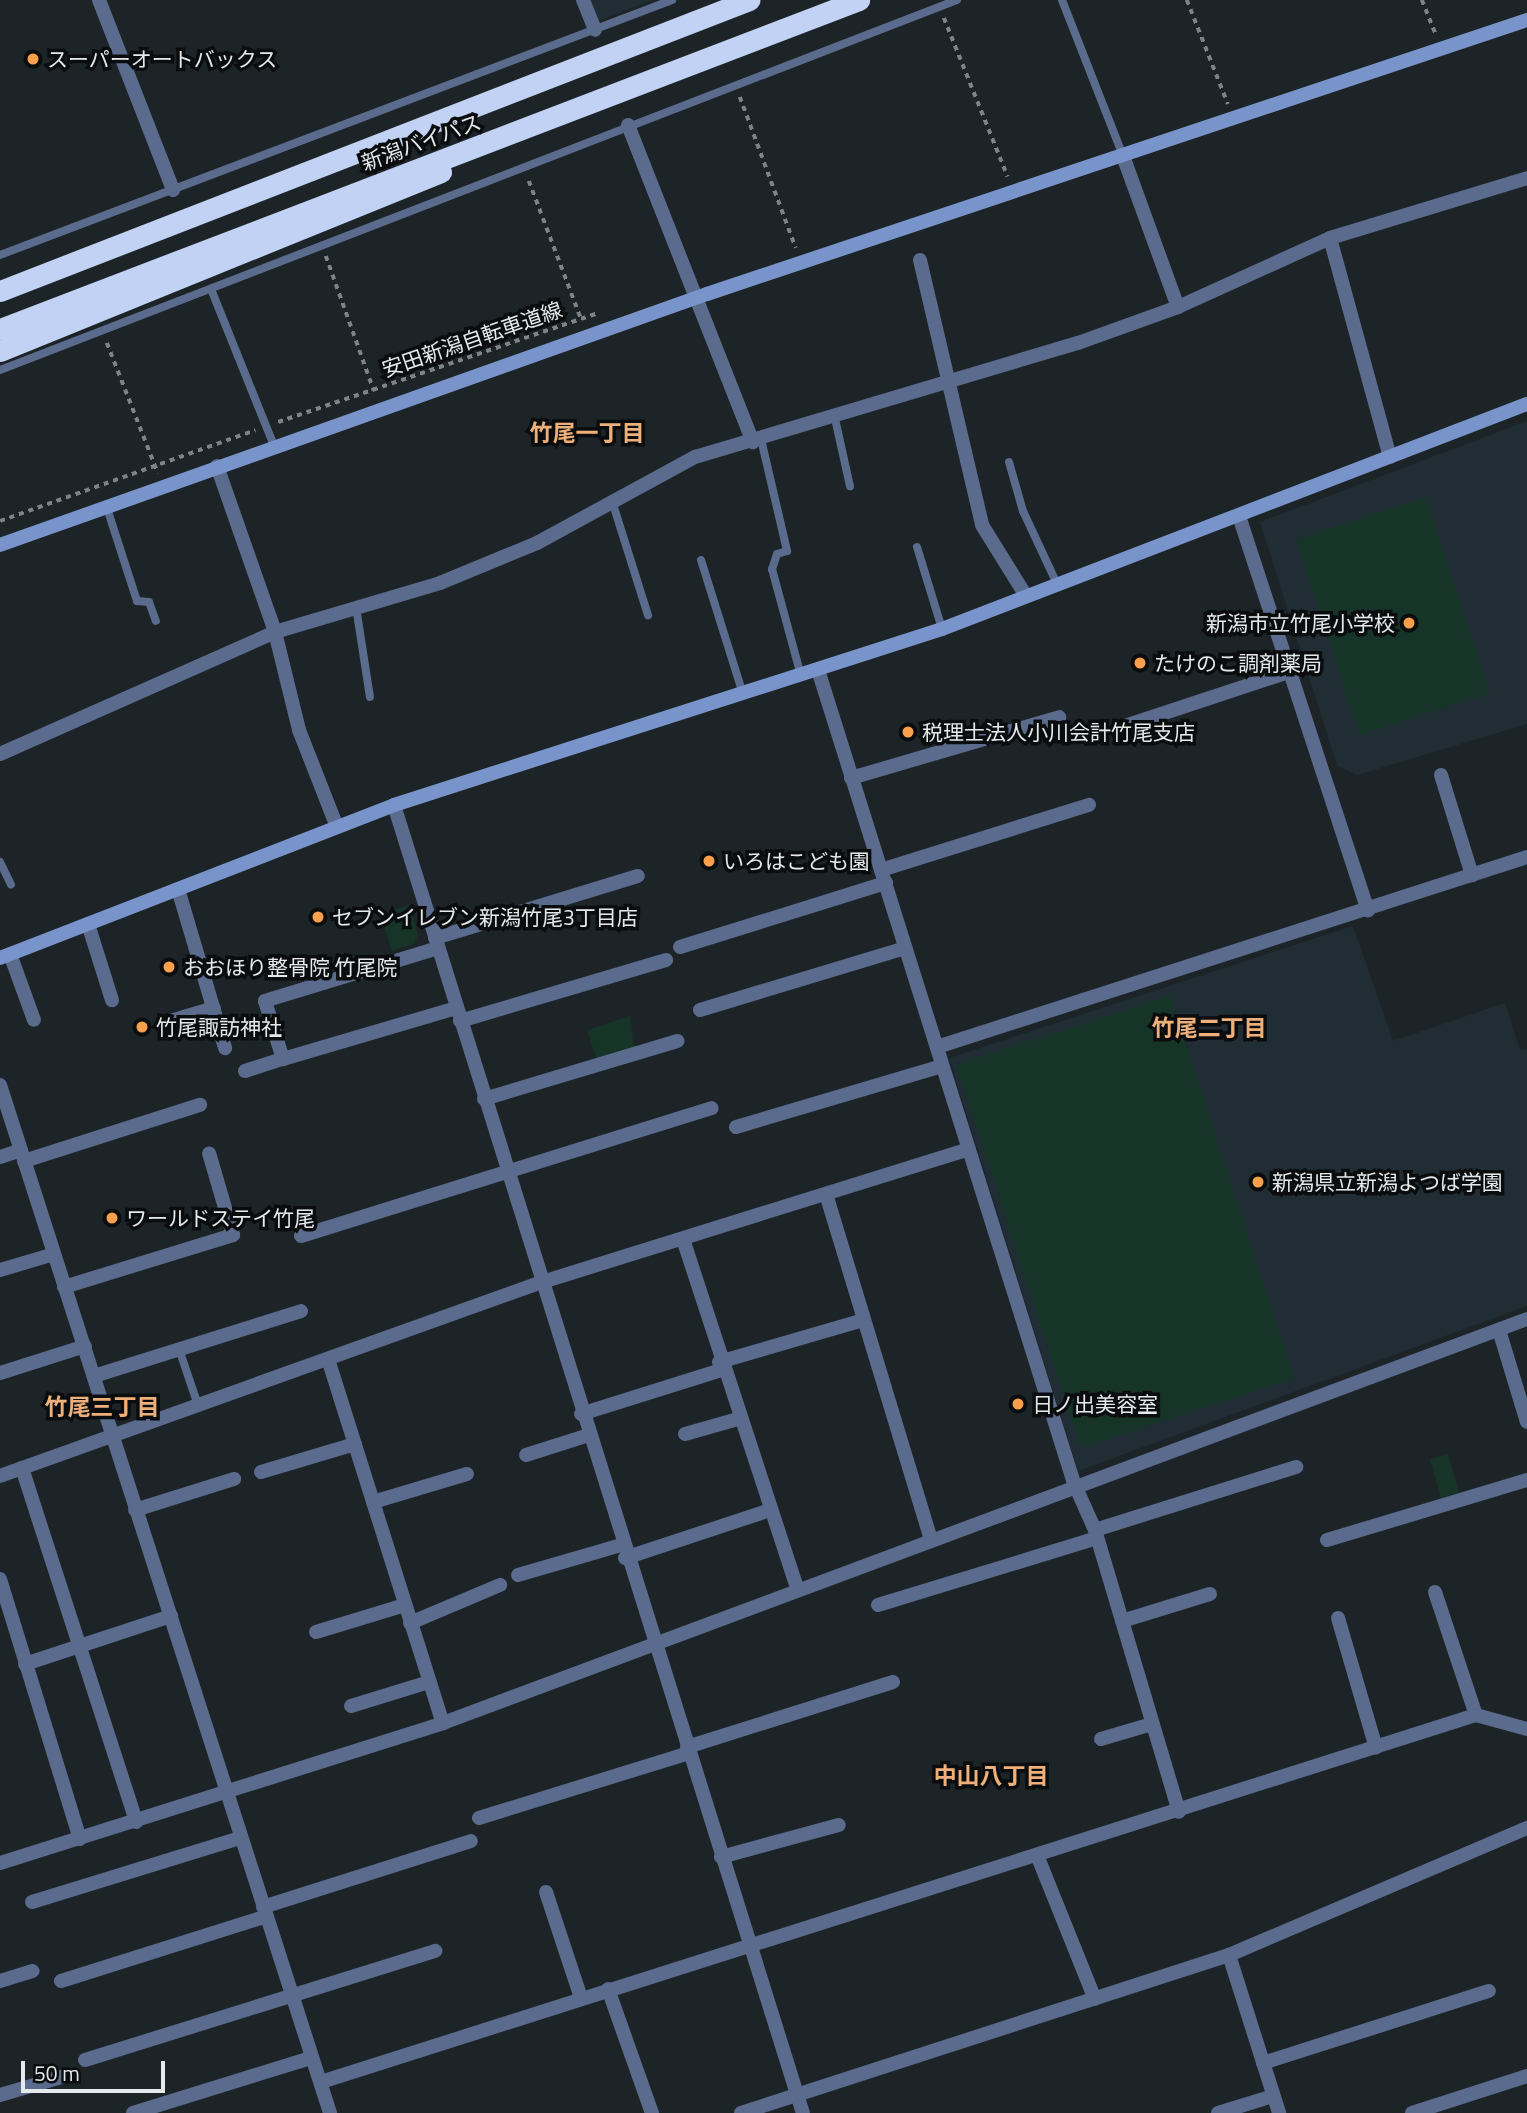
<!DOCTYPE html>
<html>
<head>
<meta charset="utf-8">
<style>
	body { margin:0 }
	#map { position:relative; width:1527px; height:2113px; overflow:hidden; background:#1d2427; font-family:"Titillium Web","Noto Sans JP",sans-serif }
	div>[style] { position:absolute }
	.built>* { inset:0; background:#202d34 }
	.green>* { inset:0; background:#163427; transform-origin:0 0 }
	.path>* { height:3.5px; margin-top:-1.75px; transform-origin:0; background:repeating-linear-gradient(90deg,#7d8386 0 5px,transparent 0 10px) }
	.lane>* { height:8px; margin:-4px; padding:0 4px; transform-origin:4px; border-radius:4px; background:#5a6b8d }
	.street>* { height:14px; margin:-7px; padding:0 7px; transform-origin:7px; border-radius:7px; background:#5a6b8d }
	.secondary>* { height:14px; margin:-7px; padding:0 7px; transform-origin:7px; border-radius:7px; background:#7994ca }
	.highway>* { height:21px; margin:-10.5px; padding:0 10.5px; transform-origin:10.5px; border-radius:10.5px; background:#c1d2f4 }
	.dots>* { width:19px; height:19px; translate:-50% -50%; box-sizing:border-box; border:4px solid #0a0c0e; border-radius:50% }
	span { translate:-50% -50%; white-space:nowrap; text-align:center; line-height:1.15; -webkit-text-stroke:7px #0a0c0e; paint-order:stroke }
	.poi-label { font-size:21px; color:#e4e9eb }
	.left { translate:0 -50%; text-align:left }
	.right { translate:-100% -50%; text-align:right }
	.street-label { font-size:21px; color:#e4e9eb }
	.neighbourhood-label { font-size:23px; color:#eeb07a; font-weight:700 }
	.scale { position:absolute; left:21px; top:2061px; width:144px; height:32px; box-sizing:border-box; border:4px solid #e4e9eb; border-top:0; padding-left:9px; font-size:21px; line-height:24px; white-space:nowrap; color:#e4e9eb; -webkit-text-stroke:5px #0a0c0e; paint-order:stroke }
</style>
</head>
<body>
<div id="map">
	<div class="built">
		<i style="clip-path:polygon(590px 0,652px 0,598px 21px)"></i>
		<i style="clip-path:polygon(1527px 421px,1527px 724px,1357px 775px,1337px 765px,1260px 522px)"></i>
		<i style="clip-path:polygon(1353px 926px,1393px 1041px,1505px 1003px,1520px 1050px,1527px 1049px,1527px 1306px,1078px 1471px,949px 1058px)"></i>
	</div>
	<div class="green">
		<i style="left:1426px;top:497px;width:206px;height:137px;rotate:72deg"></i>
		<i style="clip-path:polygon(409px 905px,418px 935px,414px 944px,392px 951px,380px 914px)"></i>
		<i style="left:1170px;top:995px;width:403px;height:225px;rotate:72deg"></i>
		<i style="clip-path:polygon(630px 1016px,634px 1048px,597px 1060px,587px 1030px)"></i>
		<i style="left:1448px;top:1454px;width:40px;height:19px;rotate:74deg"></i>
	</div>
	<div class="path">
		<i style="left:1187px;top:0;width:112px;rotate:68.5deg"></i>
		<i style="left:1422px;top:0;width:37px;rotate:68deg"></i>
		<i style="left:944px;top:18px;width:171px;rotate:68.1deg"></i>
		<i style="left:740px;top:97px;width:161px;rotate:69.7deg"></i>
		<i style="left:529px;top:181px;width:150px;rotate:69.3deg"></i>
		<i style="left:326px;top:256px;width:143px;rotate:70.4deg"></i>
		<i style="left:107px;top:343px;width:140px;rotate:68.6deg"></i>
		<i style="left:278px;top:422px;width:339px;rotate:-18.8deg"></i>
		<i style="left:0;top:521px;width:271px;rotate:-19.6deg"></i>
	</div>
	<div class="lane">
		<i style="left:1062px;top:0;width:168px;rotate:68.6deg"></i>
		<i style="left:0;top:255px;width:719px;rotate:-20.78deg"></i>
		<i style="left:211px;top:289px;width:169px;rotate:68.1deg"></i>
		<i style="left:0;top:370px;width:1026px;rotate:-21.14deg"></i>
		<i style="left:834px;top:414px;width:74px;rotate:77.5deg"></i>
		<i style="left:761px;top:439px;width:115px;rotate:76.9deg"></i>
		<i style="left:787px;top:551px;width:10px;rotate:163deg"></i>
		<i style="left:777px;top:554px;width:16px;rotate:108deg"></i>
		<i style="left:772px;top:569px;width:111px;rotate:74.8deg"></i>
		<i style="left:1009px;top:462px;width:51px;rotate:74.1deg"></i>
		<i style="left:1023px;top:511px;width:81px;rotate:65deg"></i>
		<i style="left:612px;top:501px;width:120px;rotate:72.5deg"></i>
		<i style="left:106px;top:505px;width:101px;rotate:72.1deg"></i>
		<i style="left:137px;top:601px;width:12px;rotate:5deg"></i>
		<i style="left:149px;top:602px;width:20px;rotate:70deg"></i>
		<i style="left:917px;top:547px;width:86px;rotate:73deg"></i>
		<i style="left:701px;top:560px;width:140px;rotate:72.6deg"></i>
		<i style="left:356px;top:607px;width:91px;rotate:81.2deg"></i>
		<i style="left:0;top:862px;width:25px;rotate:64deg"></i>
		<i style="left:179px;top:1349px;width:59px;rotate:71.3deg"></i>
	</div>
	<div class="street">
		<i style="left:99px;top:0;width:204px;rotate:68.7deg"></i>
		<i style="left:583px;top:0;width:32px;rotate:68deg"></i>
		<i style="left:628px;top:125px;width:341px;rotate:68.5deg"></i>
		<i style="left:1123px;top:156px;width:161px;rotate:70deg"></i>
		<i style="left:1330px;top:238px;width:227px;rotate:74.7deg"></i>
		<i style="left:920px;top:260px;width:272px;rotate:76.8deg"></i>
		<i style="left:982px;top:525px;width:84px;rotate:58.2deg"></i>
		<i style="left:217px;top:466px;width:176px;rotate:70.7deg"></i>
		<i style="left:275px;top:632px;width:101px;rotate:76.2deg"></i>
		<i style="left:299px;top:730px;width:104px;rotate:68.6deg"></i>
		<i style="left:1239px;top:516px;width:415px;rotate:71.9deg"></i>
		<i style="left:819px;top:673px;width:849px;rotate:72.53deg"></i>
		<i style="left:1074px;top:1483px;width:51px;rotate:65.9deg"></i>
		<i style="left:1095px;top:1530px;width:294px;rotate:73.4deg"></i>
		<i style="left:1125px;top:726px;width:172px;rotate:-18.3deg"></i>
		<i style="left:0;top:754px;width:301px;rotate:-23.9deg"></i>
		<i style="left:275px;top:632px;width:172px;rotate:-16.5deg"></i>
		<i style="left:440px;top:583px;width:105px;rotate:-22.4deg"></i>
		<i style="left:537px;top:543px;width:180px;rotate:-28.6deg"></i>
		<i style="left:695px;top:457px;width:400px;rotate:-16.6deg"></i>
		<i style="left:1078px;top:343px;width:106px;rotate:-19.8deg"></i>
		<i style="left:1178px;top:307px;width:167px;rotate:-24.4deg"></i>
		<i style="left:1330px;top:238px;width:206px;rotate:-16.9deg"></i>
		<i style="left:1441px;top:775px;width:105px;rotate:72.8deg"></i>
		<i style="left:851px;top:778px;width:217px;rotate:-16.3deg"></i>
		<i style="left:394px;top:805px;width:1370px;rotate:72.64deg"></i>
		<i style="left:881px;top:870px;width:218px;rotate:-17.4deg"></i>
		<i style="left:178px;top:889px;width:166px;rotate:73.5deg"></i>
		<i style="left:88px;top:924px;width:80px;rotate:72.5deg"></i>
		<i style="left:435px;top:938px;width:212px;rotate:-17deg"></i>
		<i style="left:680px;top:947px;width:216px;rotate:-17.3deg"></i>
		<i style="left:438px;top:948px;width:181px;rotate:163deg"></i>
		<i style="left:265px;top:1001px;width:61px;rotate:72.8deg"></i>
		<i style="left:283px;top:1059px;width:180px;rotate:-16.4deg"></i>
		<i style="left:10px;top:954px;width:70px;rotate:70deg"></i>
		<i style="left:700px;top:1010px;width:214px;rotate:-16.8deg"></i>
		<i style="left:460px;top:1021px;width:215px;rotate:-16.5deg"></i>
		<i style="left:164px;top:1023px;width:52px;rotate:-16.7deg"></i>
		<i style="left:937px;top:1047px;width:620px;rotate:-17.85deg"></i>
		<i style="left:245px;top:1071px;width:40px;rotate:-18deg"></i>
		<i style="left:0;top:1085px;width:1080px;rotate:72.2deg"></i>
		<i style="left:484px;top:1099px;width:202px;rotate:-16.7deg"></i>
		<i style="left:736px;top:1127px;width:215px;rotate:-16.5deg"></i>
		<i style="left:0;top:1157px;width:22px;rotate:-18deg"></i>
		<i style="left:24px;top:1161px;width:185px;rotate:-17.7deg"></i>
		<i style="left:826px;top:1194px;width:358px;rotate:73.1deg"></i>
		<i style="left:301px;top:1236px;width:430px;rotate:-17.3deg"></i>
		<i style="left:683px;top:1239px;width:367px;rotate:71.9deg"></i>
		<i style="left:0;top:1270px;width:56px;rotate:-16.5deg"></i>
		<i style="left:64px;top:1287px;width:177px;rotate:-17.1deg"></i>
		<i style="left:233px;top:1235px;width:85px;rotate:-106.3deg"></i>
		<i style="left:1499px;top:1330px;width:96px;rotate:73.1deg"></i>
		<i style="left:328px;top:1359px;width:382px;rotate:72.5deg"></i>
		<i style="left:719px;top:1362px;width:151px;rotate:-16.2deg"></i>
		<i style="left:0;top:1373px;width:89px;rotate:-17.6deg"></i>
		<i style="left:94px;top:1376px;width:217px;rotate:-17.4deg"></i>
		<i style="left:581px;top:1414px;width:147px;rotate:-17.4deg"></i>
		<i style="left:685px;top:1434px;width:55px;rotate:-15.8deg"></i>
		<i style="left:526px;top:1455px;width:63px;rotate:-17.6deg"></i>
		<i style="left:22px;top:1468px;width:372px;rotate:72.1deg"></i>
		<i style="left:261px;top:1472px;width:98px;rotate:-16.6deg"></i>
		<i style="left:0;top:1476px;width:573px;rotate:-19.7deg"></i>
		<i style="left:539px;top:1283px;width:449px;rotate:-17.3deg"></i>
		<i style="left:373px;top:1502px;width:98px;rotate:-16.6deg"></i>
		<i style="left:135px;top:1510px;width:104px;rotate:-17.4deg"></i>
		<i style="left:1095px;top:1530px;width:211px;rotate:-17.4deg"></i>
		<i style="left:1327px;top:1540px;width:209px;rotate:-16.7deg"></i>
		<i style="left:625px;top:1558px;width:153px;rotate:-18.3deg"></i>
		<i style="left:518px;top:1575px;width:107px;rotate:-16.2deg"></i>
		<i style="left:0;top:1579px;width:272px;rotate:72.9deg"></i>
		<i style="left:1435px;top:1592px;width:130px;rotate:71.6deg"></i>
		<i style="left:878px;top:1605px;width:229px;rotate:-17deg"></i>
		<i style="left:1338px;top:1618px;width:135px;rotate:73.7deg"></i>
		<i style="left:1122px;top:1621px;width:92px;rotate:-17.1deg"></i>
		<i style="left:410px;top:1623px;width:98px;rotate:-22.9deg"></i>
		<i style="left:316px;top:1632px;width:93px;rotate:-16.9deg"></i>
		<i style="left:25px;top:1664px;width:154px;rotate:-18.2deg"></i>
		<i style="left:351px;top:1706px;width:82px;rotate:-17.1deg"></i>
		<i style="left:1101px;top:1739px;width:53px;rotate:-16.4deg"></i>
		<i style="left:687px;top:1747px;width:216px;rotate:-17.5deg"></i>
		<i style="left:479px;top:1818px;width:220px;rotate:-17.2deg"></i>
		<i style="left:1037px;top:1855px;width:155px;rotate:68.1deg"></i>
		<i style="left:721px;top:1857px;width:122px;rotate:-15.2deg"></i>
		<i style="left:0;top:1863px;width:465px;rotate:-17.5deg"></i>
		<i style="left:443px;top:1723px;width:1157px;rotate:-20.44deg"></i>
		<i style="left:546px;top:1892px;width:112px;rotate:71.7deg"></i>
		<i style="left:32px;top:1902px;width:218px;rotate:-17.1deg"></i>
		<i style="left:263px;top:1907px;width:218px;rotate:-17.6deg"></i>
		<i style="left:1229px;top:1955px;width:166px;rotate:72.4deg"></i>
		<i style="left:0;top:1981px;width:34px;rotate:-17deg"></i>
		<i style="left:61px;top:1981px;width:213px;rotate:-17.5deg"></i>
		<i style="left:608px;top:1989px;width:132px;rotate:70.5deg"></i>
		<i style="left:85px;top:2060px;width:367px;rotate:-17.3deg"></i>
		<i style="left:1263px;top:2063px;width:237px;rotate:-17.7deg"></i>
		<i style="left:321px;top:2082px;width:1212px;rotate:-17.63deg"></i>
		<i style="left:1476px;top:1715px;width:53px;rotate:15.4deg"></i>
		<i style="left:0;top:2095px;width:71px;rotate:-16.4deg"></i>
		<i style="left:133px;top:2113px;width:186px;rotate:-17.2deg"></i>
		<i style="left:741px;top:2113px;width:513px;rotate:-17.94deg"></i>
		<i style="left:1229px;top:1955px;width:324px;rotate:-23.1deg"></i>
		<i style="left:1218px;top:2113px;width:58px;rotate:-17.2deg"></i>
		<i style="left:1412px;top:2113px;width:121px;rotate:-17.8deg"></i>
	</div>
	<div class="secondary">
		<i style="left:0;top:545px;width:750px;rotate:-19.55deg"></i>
		<i style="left:707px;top:294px;width:865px;rotate:-18.48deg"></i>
		<i style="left:0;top:958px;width:423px;rotate:-21.2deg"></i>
		<i style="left:394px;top:805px;width:576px;rotate:-17.81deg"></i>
		<i style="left:942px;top:629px;width:627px;rotate:-21.04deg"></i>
	</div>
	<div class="highway">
		<i style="left:0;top:291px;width:804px;rotate:-21.23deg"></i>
		<i style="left:0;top:329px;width:920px;rotate:-20.96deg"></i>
		<i style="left:0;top:351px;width:476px;rotate:-22.1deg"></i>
	</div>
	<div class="dots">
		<i style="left:33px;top:59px;background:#f8a04b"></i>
		<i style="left:1409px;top:623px;background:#f8a04b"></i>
		<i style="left:1140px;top:663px;background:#f8a04b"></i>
		<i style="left:908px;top:732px;background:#f8a04b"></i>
		<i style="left:709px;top:861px;background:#f8a04b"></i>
		<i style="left:318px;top:917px;background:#f8a04b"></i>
		<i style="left:169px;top:967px;background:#f8a04b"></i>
		<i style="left:142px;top:1027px;background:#f8a04b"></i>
		<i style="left:1258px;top:1182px;background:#f8a04b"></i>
		<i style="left:112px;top:1218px;background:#f8a04b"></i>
		<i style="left:1018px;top:1404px;background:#f8a04b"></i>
	</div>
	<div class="poi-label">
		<span class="left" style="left:47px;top:59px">スーパーオートバックス</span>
		<span class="right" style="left:1395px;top:623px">新潟市立竹尾小学校</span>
		<span class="left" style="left:1154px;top:663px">たけのこ調剤薬局</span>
		<span class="left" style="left:922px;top:732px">税理士法人小川会計竹尾支店</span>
		<span class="left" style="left:723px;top:861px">いろはこども園</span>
		<span class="left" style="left:332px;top:917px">セブンイレブン新潟竹尾3丁目店</span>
		<span class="left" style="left:183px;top:967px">おおほり整骨院 竹尾院</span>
		<span class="left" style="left:156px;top:1027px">竹尾諏訪神社</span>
		<span class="left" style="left:1272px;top:1182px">新潟県立新潟よつば学園</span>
		<span class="left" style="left:126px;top:1218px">ワールドステイ竹尾</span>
		<span class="left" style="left:1032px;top:1404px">日ノ出美容室</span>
	</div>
	<div class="street-label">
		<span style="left:421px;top:142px;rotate:-20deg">新潟バイパス</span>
		<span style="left:472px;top:339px;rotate:-19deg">安田新潟自転車道線</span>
	</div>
	<div class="neighbourhood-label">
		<span style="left:587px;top:433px">竹尾一丁目</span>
		<span style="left:1209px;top:1028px">竹尾二丁目</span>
		<span style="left:102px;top:1407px">竹尾三丁目</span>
		<span style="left:991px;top:1776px">中山八丁目</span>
	</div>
	<div class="scale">50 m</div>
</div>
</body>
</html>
